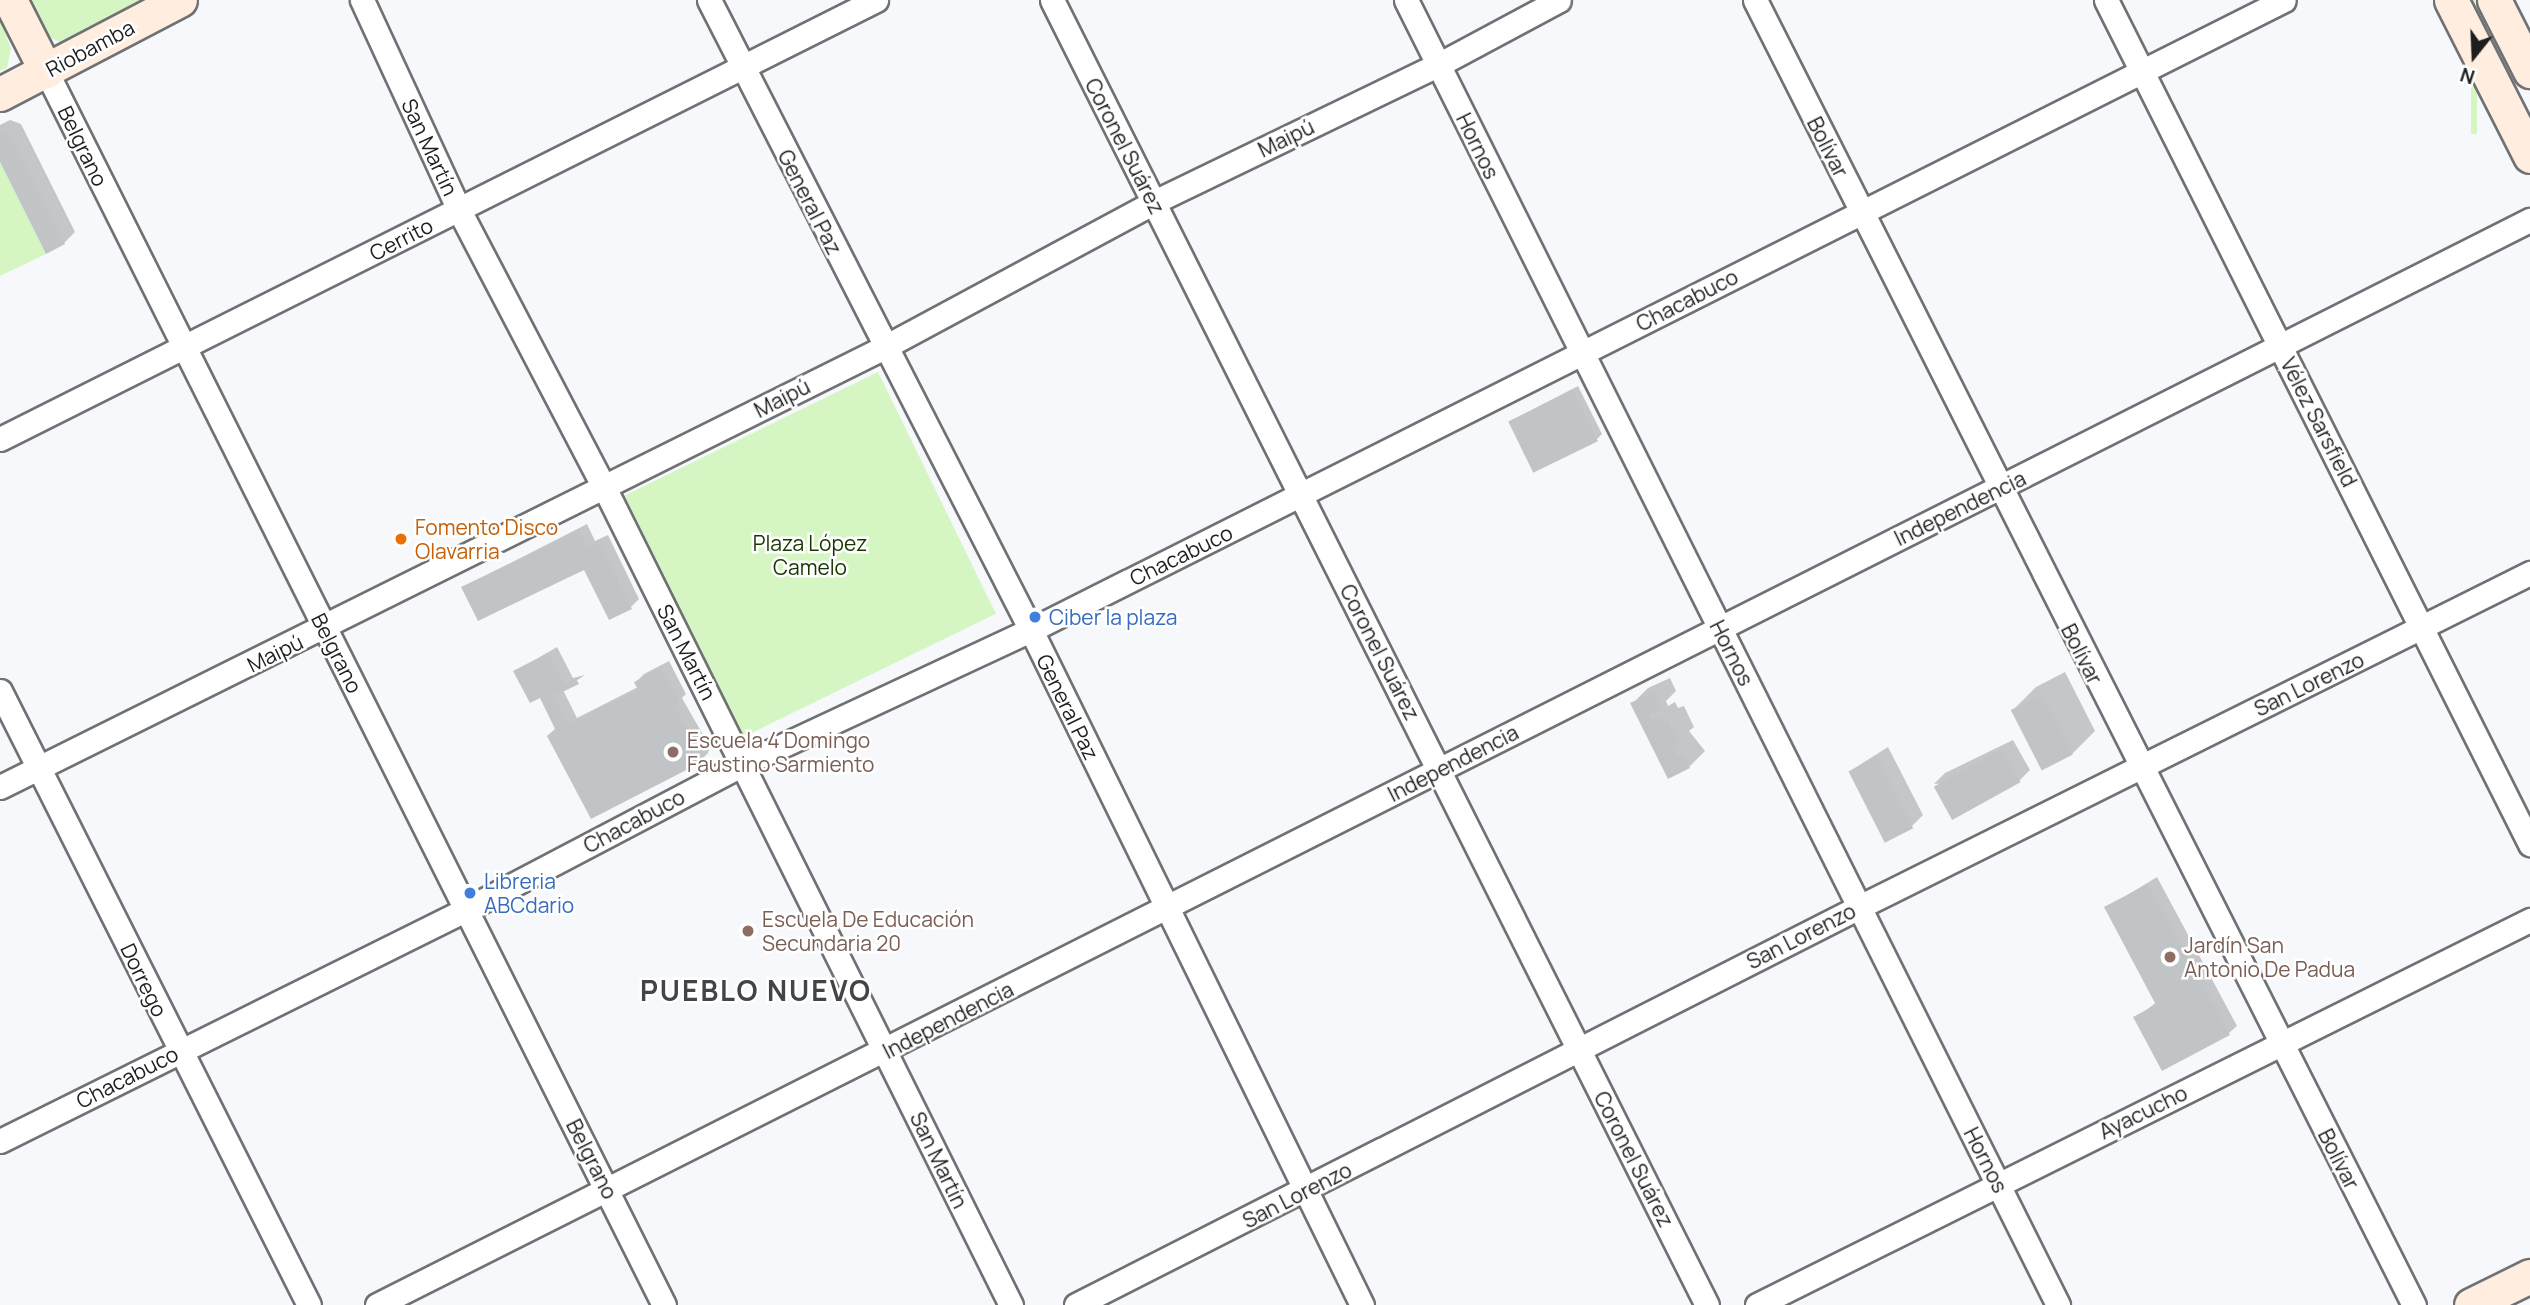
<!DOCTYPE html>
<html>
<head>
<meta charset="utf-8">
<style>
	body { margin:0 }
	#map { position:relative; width:2530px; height:1305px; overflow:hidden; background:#f6f8fb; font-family:Manrope,sans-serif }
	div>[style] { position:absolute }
	.green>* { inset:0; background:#d5f6c3; transform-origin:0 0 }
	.shadow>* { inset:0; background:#0003 }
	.building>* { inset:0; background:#c1c4c6; transform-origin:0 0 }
	.roads { filter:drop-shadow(2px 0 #6f7174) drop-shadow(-2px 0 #6f7174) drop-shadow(0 2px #6f7174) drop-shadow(0 -2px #6f7174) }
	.street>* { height:23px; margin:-11.5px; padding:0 11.5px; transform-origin:11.5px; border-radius:11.5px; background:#fff }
	.secondary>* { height:33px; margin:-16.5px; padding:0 16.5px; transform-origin:16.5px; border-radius:16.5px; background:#ffeedf }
	.dots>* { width:19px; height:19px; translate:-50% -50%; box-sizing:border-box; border:4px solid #fff; border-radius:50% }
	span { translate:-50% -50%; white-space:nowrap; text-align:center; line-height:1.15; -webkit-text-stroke:5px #fff; paint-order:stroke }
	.street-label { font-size:21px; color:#1d1e1f }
	.food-label { font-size:21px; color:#c56008 }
	.left { translate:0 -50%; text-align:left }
	.park-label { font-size:21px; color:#183500 }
	.shop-label { font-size:21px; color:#366cbe }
	.education-label { font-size:21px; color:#785e54 }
	.district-label { font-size:28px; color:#424446; font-weight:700; letter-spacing:2px }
	.north { position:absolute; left:2439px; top:21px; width:70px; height:70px; -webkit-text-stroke:5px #fff; paint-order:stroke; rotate:198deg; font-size:19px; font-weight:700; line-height:28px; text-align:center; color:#1d1e1f }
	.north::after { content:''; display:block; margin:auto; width:24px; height:32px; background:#1d1e1f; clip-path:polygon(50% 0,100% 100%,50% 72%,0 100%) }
</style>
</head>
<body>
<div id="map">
	<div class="green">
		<i style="clip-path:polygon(27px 0,142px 0,60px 42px,44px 35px)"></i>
		<i style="left:2471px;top:0;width:6px;height:134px"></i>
		<i style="clip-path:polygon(0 20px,11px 48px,7px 68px,0 71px)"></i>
		<i style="clip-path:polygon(0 162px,46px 254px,0 276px)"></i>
		<i style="left:878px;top:372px;width:269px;height:284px;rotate:64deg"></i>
	</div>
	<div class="shadow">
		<i style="clip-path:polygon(10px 120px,21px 124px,75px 232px,64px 243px,0 158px,0 125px)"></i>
		<i style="clip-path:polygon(1578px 386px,1602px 434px,1597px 439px,1510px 421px)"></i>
		<i style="clip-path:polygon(587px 524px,595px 541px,608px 535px,639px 599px,631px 607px,585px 567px,463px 587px)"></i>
		<i style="clip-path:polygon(557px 647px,573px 678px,585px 675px,563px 690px,577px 718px,638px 687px,636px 682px,644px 674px,669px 661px,686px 694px,682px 698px,710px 747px,708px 753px,699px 762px,557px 729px,540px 696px,516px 671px)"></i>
		<i style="clip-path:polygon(2065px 672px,2095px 731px,2072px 754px,2013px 710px,2036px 687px)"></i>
		<i style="clip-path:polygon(1670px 678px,1676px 691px,1666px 701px,1668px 706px,1675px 702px,1678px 708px,1684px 706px,1694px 727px,1689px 731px,1705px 751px,1689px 767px,1668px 776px,1632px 704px,1648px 688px)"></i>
		<i style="clip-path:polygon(2013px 740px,2030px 770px,2019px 781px,1934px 784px,1945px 773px)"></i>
		<i style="clip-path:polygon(1888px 747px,1923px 815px,1912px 826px,1850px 771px)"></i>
		<i style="clip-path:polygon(2157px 877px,2237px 1026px,2229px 1033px,2135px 1018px,2157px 1002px,2106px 908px)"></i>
	</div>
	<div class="building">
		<i style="clip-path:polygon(0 131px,10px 134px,65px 244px,46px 254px,0 162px)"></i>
		<i style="left:1573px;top:390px;width:57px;height:72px;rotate:64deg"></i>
		<i style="clip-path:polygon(579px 531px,587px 548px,599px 542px,632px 609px,609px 620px,584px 570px,478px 621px,461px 587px)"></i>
		<i style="clip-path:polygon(548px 653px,565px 685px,576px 679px,579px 684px,554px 696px,568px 724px,638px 690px,634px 682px,661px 668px,679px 703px,674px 705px,703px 756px,700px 763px,591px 819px,547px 736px,555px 729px,540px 698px,530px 703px,513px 671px)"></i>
		<i style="clip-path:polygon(1653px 693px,1661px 708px,1649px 715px,1651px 720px,1659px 717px,1662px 723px,1668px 721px,1679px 744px,1673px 747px,1678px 756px,1683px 754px,1690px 768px,1668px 779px,1630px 703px)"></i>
		<i style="left:2042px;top:694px;width:68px;height:35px;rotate:63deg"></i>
		<i style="left:2002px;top:749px;width:38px;height:78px;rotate:61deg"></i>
		<i style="left:1877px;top:757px;width:80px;height:32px;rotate:63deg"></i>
		<i style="clip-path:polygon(2148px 884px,2230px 1035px,2162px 1071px,2133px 1017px,2156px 1005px,2104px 907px)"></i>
	</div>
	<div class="roads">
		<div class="street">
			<i style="left:362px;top:0;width:231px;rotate:65.2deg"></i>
			<i style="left:459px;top:210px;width:313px;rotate:62.4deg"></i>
			<i style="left:604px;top:487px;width:914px;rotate:63.55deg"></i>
			<i style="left:709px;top:0;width:708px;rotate:62.93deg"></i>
			<i style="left:1031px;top:630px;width:752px;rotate:63.88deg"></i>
			<i style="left:1052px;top:0;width:1460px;rotate:63.35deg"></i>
			<i style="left:1406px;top:0;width:1459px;rotate:63.45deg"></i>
			<i style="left:1755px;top:0;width:1462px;rotate:63.21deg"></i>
			<i style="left:2106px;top:0;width:945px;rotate:63.33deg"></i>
			<i style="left:46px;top:71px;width:1380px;rotate:63.4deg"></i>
			<i style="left:0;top:439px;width:980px;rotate:-26.62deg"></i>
			<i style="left:0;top:691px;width:687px;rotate:63.29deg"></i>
			<i style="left:0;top:787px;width:986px;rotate:-26.44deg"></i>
			<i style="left:883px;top:348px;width:308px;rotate:-28.3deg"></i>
			<i style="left:1154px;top:202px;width:315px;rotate:-25.8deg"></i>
			<i style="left:1438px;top:65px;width:137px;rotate:-28.2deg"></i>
			<i style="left:0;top:1141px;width:521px;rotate:-26.42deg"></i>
			<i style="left:467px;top:909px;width:312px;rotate:-27.7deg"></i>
			<i style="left:743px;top:764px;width:318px;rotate:-25deg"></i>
			<i style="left:1031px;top:630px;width:1402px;rotate:-26.69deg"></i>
			<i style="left:377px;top:1305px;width:2411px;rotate:-26.75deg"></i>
			<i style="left:1076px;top:1305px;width:878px;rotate:-26.94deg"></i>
			<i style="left:1859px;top:907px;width:750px;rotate:-26.46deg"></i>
			<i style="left:1757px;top:1305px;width:864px;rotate:-26.48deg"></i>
		</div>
		<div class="secondary">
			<i style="left:10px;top:0;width:80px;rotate:63.1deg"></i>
			<i style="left:2451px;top:0;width:175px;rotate:63.1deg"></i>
			<i style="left:2494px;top:0;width:80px;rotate:63.1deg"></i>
			<i style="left:0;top:94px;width:203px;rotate:-27.6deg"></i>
			<i style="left:2471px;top:1305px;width:66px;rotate:-26.2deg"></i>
		</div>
	</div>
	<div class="dots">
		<i style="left:401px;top:539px;background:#e8710a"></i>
		<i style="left:1035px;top:617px;background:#3f7fe0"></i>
		<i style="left:673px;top:752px;background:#8d6e63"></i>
		<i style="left:470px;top:893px;background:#3f7fe0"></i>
		<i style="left:748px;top:931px;background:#8d6e63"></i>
		<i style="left:2170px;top:957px;background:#8d6e63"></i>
	</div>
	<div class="street-label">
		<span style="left:90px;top:48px;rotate:-28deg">Riobamba</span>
		<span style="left:1286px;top:138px;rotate:-26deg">Maipú</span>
		<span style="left:83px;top:146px;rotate:64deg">Belgrano</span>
		<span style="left:1125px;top:146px;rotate:63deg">Coronel Suárez</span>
		<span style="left:1478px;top:146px;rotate:64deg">Hornos</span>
		<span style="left:430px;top:147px;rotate:65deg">San Martín</span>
		<span style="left:1828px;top:147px;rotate:63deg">Bolívar</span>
		<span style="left:810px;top:202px;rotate:63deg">General Paz</span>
		<span style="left:401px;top:239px;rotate:-27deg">Cerrito</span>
		<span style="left:1687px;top:300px;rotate:-27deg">Chacabuco</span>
		<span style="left:782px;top:398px;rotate:-27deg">Maipú</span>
		<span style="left:2319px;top:422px;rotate:63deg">Vélez Sarsfield</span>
		<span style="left:1960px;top:508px;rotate:-26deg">Independencia</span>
		<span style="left:1181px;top:555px;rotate:-26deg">Chacabuco</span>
		<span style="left:687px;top:652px;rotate:63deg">San Martín</span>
		<span style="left:1380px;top:652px;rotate:63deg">Coronel Suárez</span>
		<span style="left:275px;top:653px;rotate:-26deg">Maipú</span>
		<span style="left:337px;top:653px;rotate:63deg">Belgrano</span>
		<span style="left:1732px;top:653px;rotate:63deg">Hornos</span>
		<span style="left:2082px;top:654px;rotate:63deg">Bolívar</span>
		<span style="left:2309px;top:684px;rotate:-26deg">San Lorenzo</span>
		<span style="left:1068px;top:707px;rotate:64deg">General Paz</span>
		<span style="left:1453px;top:763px;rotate:-27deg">Independencia</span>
		<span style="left:634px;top:821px;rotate:-28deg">Chacabuco</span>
		<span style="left:1801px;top:936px;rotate:-27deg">San Lorenzo</span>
		<span style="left:144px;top:980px;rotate:64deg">Dorrego</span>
		<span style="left:948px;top:1020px;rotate:-27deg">Independencia</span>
		<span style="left:127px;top:1077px;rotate:-27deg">Chacabuco</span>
		<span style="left:2143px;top:1112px;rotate:-26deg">Ayacucho</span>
		<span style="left:592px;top:1159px;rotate:63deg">Belgrano</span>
		<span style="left:1634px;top:1159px;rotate:63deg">Coronel Suárez</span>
		<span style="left:2339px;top:1159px;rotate:63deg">Bolívar</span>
		<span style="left:939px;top:1160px;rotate:64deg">San Martín</span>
		<span style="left:1986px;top:1160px;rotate:63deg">Hornos</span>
		<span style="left:1297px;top:1195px;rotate:-27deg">San Lorenzo</span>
	</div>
	<div class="food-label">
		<span class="left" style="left:415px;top:539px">Fomento Disco<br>Olavarria</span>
	</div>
	<div class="park-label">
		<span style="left:810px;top:555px">Plaza López<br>Camelo</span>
	</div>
	<div class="shop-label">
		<span class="left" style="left:1049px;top:617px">Ciber la plaza</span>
		<span class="left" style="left:484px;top:893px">Libreria<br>ABCdario</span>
	</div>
	<div class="education-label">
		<span class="left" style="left:687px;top:752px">Escuela 4 Domingo<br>Faustino Sarmiento</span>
		<span class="left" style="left:762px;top:931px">Escuela De Educación<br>Secundaria 20</span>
		<span class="left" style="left:2184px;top:957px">Jardín San<br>Antonio De Padua</span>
	</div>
	<div class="district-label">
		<span style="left:756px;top:990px">PUEBLO NUEVO</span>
	</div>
	<div class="north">N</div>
</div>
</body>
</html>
